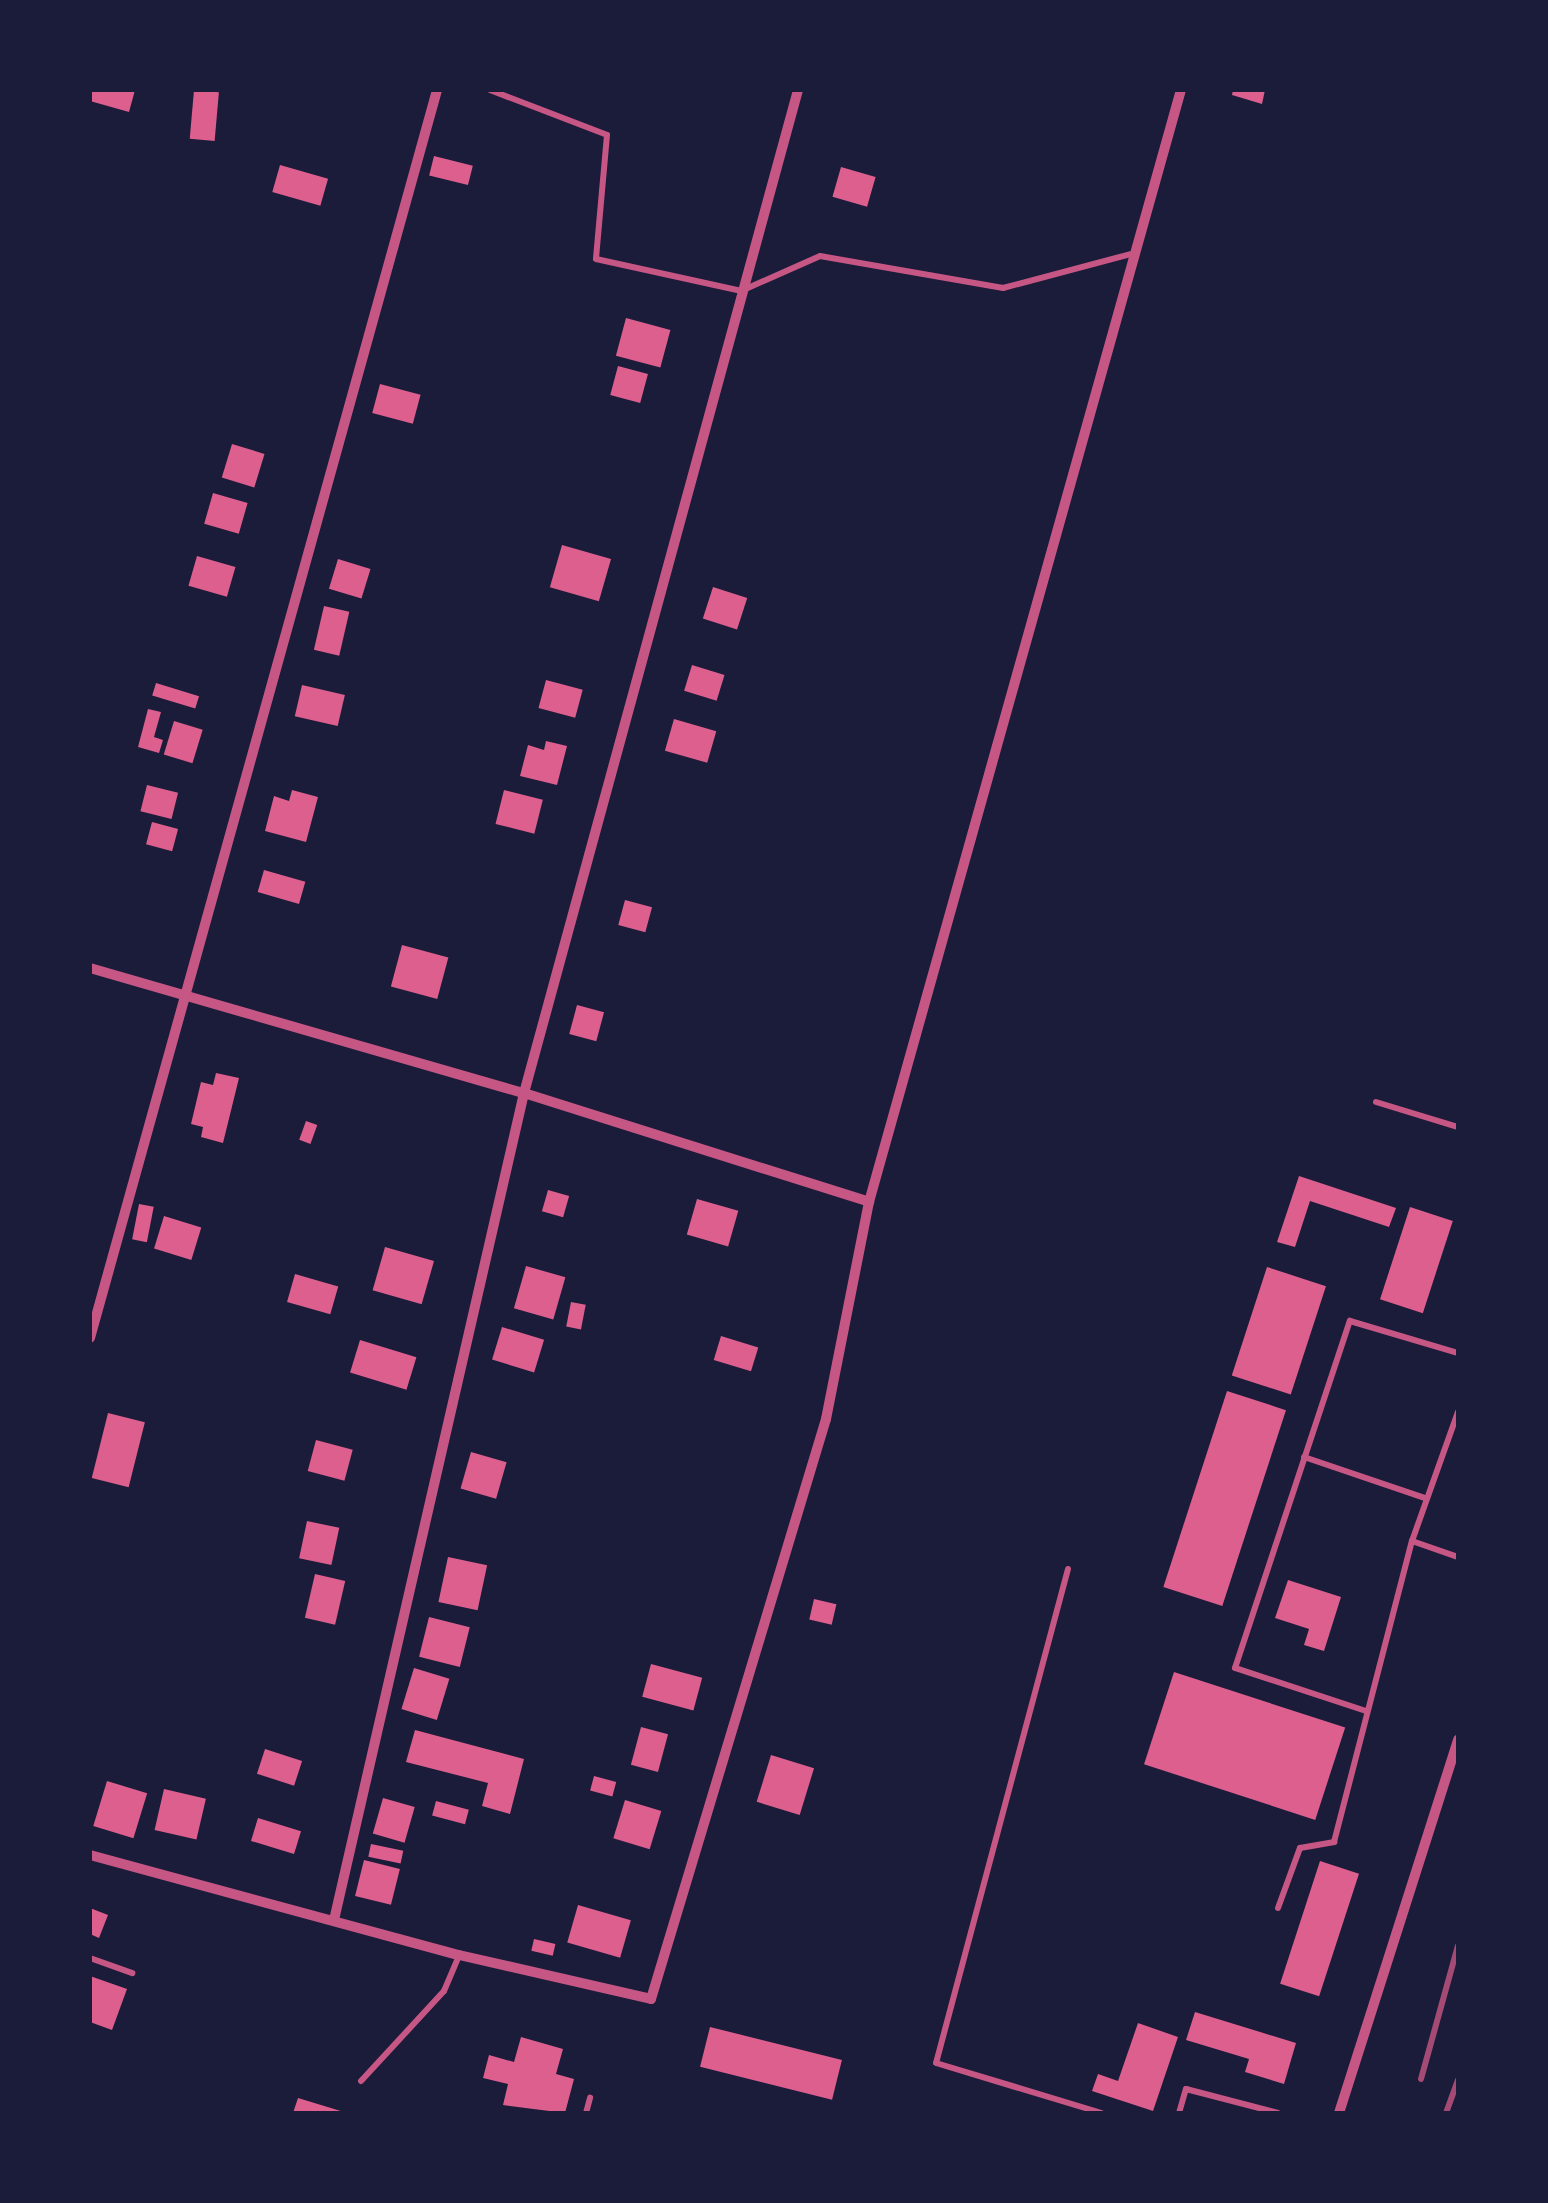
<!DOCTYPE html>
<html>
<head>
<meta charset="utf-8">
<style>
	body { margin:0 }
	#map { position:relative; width:1548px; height:2203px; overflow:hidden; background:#1b1b3a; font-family:"Fira Sans Condensed",sans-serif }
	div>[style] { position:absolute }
	.building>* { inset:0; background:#dd5f8e; transform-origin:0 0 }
	.service>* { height:6px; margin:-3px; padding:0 3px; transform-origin:3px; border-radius:3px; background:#c65784 }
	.minor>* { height:10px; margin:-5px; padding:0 5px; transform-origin:5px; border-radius:5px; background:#c65784 }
	.rail>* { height:6px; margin:-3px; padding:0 3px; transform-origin:3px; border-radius:3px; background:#a44b75 }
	span { translate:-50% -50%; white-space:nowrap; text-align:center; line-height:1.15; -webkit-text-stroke:10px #1b1b3a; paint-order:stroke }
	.frame { position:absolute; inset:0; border:92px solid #1b1b3a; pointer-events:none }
</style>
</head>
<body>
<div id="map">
	<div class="building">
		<i style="clip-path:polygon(90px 90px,135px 90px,129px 112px,90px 101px)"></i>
		<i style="left:194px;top:90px;width:25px;height:49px;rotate:5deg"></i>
		<i style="clip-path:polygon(1233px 90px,1265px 90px,1262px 104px,1232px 95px)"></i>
		<i style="left:434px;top:156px;width:40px;height:20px;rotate:14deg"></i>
		<i style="left:280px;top:165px;width:50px;height:28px;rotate:16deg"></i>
		<i style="left:841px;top:167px;width:36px;height:31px;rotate:16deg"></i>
		<i style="left:626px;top:318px;width:46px;height:39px;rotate:15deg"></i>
		<i style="left:618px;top:366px;width:31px;height:30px;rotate:15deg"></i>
		<i style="left:380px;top:384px;width:42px;height:30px;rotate:15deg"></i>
		<i style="left:232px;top:444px;width:34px;height:35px;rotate:17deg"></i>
		<i style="left:213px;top:493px;width:36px;height:32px;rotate:16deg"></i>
		<i style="left:562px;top:545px;width:51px;height:44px;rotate:16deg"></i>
		<i style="left:197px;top:556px;width:40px;height:31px;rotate:16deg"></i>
		<i style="left:338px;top:559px;width:34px;height:31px;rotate:17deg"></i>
		<i style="left:713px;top:587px;width:36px;height:33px;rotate:18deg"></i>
		<i style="left:324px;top:606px;width:26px;height:45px;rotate:13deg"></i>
		<i style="left:692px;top:665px;width:34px;height:27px;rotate:17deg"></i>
		<i style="left:546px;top:680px;width:38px;height:29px;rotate:15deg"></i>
		<i style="left:156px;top:683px;width:45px;height:13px;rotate:17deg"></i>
		<i style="left:302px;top:685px;width:44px;height:32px;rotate:13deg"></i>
		<i style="clip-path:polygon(148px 709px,161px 712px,154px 737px,163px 740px,159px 753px,138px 747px)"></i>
		<i style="left:674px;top:719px;width:44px;height:33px;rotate:16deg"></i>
		<i style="left:174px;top:721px;width:30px;height:35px;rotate:17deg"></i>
		<i style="clip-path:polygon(546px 741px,567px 746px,557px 785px,520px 776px,528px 745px,544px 750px)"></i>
		<i style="left:147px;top:785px;width:32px;height:27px;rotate:14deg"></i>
		<i style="clip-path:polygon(292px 790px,318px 797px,306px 842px,265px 831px,274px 796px,289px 801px)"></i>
		<i style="left:504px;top:790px;width:40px;height:35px;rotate:14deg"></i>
		<i style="left:152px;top:822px;width:27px;height:23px;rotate:15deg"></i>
		<i style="left:264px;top:870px;width:43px;height:23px;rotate:16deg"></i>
		<i style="left:625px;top:900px;width:28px;height:26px;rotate:15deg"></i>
		<i style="left:402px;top:945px;width:48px;height:43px;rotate:15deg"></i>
		<i style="left:577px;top:1005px;width:28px;height:30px;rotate:15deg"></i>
		<i style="clip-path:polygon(216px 1073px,239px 1078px,223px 1143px,201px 1137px,203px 1127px,191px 1124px,201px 1082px,213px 1085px)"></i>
		<i style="left:306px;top:1121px;width:12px;height:20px;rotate:20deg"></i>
		<i style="clip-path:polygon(1299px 1176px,1396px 1208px,1389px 1227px,1310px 1201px,1295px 1247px,1277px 1242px)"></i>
		<i style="left:548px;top:1190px;width:22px;height:22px;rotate:16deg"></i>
		<i style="left:697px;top:1199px;width:43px;height:37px;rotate:16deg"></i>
		<i style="left:139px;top:1204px;width:15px;height:36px;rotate:11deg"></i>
		<i style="left:1410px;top:1207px;width:45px;height:97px;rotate:18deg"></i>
		<i style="left:164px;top:1216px;width:39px;height:34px;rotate:17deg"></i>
		<i style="left:385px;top:1247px;width:51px;height:45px;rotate:16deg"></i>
		<i style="left:526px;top:1266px;width:41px;height:44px;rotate:16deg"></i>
		<i style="left:1267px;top:1267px;width:62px;height:114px;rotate:18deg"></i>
		<i style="left:295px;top:1274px;width:45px;height:29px;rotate:16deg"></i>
		<i style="left:571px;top:1302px;width:15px;height:25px;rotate:11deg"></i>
		<i style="left:502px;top:1327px;width:44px;height:34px;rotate:17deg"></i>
		<i style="left:721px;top:1336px;width:39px;height:25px;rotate:17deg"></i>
		<i style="left:360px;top:1340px;width:59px;height:34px;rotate:17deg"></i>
		<i style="left:1227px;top:1391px;width:62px;height:206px;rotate:18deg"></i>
		<i style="left:108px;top:1413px;width:38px;height:67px;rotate:14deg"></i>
		<i style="left:316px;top:1440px;width:38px;height:32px;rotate:15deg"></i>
		<i style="left:471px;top:1452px;width:37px;height:38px;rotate:16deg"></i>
		<i style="left:307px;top:1521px;width:33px;height:38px;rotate:12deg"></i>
		<i style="left:448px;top:1557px;width:40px;height:46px;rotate:12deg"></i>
		<i style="left:315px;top:1574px;width:31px;height:45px;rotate:13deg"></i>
		<i style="clip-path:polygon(1288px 1580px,1341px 1597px,1324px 1651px,1304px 1645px,1309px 1629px,1275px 1618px)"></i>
		<i style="left:814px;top:1599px;width:23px;height:21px;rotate:13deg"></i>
		<i style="left:429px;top:1617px;width:42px;height:41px;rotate:14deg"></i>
		<i style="left:651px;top:1664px;width:53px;height:34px;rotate:15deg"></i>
		<i style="left:414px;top:1668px;width:37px;height:43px;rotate:17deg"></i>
		<i style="left:1174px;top:1672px;width:180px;height:97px;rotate:18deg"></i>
		<i style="left:641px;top:1727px;width:28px;height:39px;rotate:15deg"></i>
		<i style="clip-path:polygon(415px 1730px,524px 1759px,510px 1814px,482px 1806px,488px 1783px,406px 1762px)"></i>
		<i style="left:265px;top:1749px;width:39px;height:26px;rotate:18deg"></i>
		<i style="left:771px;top:1755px;width:45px;height:49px;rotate:17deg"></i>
		<i style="left:594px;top:1776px;width:23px;height:15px;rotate:15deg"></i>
		<i style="left:107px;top:1781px;width:42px;height:47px;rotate:17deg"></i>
		<i style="left:164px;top:1789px;width:43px;height:42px;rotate:13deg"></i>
		<i style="left:383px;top:1798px;width:33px;height:37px;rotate:16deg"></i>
		<i style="left:625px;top:1800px;width:38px;height:40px;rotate:17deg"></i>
		<i style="left:436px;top:1801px;width:34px;height:15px;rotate:15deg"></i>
		<i style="left:258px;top:1818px;width:45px;height:24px;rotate:17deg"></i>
		<i style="left:371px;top:1844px;width:33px;height:13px;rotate:12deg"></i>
		<i style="left:364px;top:1860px;width:37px;height:37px;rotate:14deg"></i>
		<i style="left:1320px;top:1861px;width:41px;height:129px;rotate:18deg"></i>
		<i style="left:578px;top:1905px;width:55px;height:39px;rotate:16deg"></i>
		<i style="clip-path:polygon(90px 1908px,108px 1915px,99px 1938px,90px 1934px)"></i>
		<i style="left:534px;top:1939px;width:22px;height:12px;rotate:13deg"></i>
		<i style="clip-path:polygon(90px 1976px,127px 1989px,112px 2030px,90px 2022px)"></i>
		<i style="clip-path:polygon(1195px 2012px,1296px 2043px,1284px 2084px,1245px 2072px,1249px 2059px,1186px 2040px)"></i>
		<i style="clip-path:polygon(1138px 2023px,1178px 2037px,1153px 2111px,1092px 2091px,1098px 2074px,1118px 2081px)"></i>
		<i style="left:710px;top:2027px;width:136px;height:41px;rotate:14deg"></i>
		<i style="clip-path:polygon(521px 2037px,563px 2049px,556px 2074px,574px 2079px,565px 2113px,503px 2105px,508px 2084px,483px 2078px,489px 2055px,514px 2062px)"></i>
		<i style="clip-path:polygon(298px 2098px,344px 2112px,344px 2113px,293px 2113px)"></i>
	</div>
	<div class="service">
		<i style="left:490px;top:90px;width:125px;rotate:21deg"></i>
		<i style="left:607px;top:135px;width:124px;rotate:95.1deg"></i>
		<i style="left:596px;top:259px;width:148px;rotate:12.4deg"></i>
		<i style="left:741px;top:291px;width:86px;rotate:-23.9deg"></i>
		<i style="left:820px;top:256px;width:186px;rotate:9.9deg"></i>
		<i style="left:1003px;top:288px;width:132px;rotate:-14.9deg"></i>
		<i style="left:1376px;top:1102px;width:86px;rotate:17deg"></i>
		<i style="left:1304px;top:1457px;width:128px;rotate:18.7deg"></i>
		<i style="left:1412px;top:1541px;width:49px;rotate:19.2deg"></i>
		<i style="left:1068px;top:1569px;width:511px;rotate:104.96deg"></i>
		<i style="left:936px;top:2063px;width:173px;rotate:16.8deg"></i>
		<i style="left:1366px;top:1711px;width:138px;rotate:-161.8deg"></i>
		<i style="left:1235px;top:1668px;width:366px;rotate:-71.7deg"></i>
		<i style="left:1350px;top:1321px;width:113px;rotate:16.5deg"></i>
		<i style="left:1278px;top:1908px;width:64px;rotate:-69.9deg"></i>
		<i style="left:1300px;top:1848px;width:35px;rotate:-10deg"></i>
		<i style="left:1334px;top:1842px;width:311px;rotate:-75.5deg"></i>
		<i style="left:1412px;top:1541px;width:137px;rotate:-70.4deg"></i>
		<i style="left:90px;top:1958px;width:45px;rotate:19.7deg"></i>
		<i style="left:361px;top:2081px;width:122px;rotate:-47.3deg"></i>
		<i style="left:444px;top:1991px;width:39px;rotate:-67deg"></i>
		<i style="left:586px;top:2113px;width:16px;rotate:-75deg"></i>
		<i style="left:1179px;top:2113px;width:25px;rotate:-74deg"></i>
		<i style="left:1186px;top:2089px;width:95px;rotate:14.6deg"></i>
	</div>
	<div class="minor">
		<i style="left:90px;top:968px;width:452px;rotate:16.1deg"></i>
		<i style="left:524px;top:1093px;width:362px;rotate:17.5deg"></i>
		<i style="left:90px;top:1338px;width:1295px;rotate:-74.46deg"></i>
		<i style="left:90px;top:1855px;width:382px;rotate:15.2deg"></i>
		<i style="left:459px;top:1955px;width:197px;rotate:12.9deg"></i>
		<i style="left:651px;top:1999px;width:606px;rotate:-73.21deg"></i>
		<i style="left:826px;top:1419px;width:221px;rotate:-78.8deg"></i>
		<i style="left:869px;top:1202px;width:1155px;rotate:-74.33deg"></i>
		<i style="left:334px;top:1920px;width:849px;rotate:-77.06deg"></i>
		<i style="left:524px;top:1093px;width:1040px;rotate:-74.72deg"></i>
		<i style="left:1339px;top:2113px;width:392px;rotate:-72.3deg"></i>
	</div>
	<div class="rail">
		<i style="left:1421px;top:2079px;width:138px;rotate:-74.5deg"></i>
		<i style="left:1446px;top:2113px;width:35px;rotate:-70deg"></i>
	</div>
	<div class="frame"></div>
</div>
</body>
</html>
